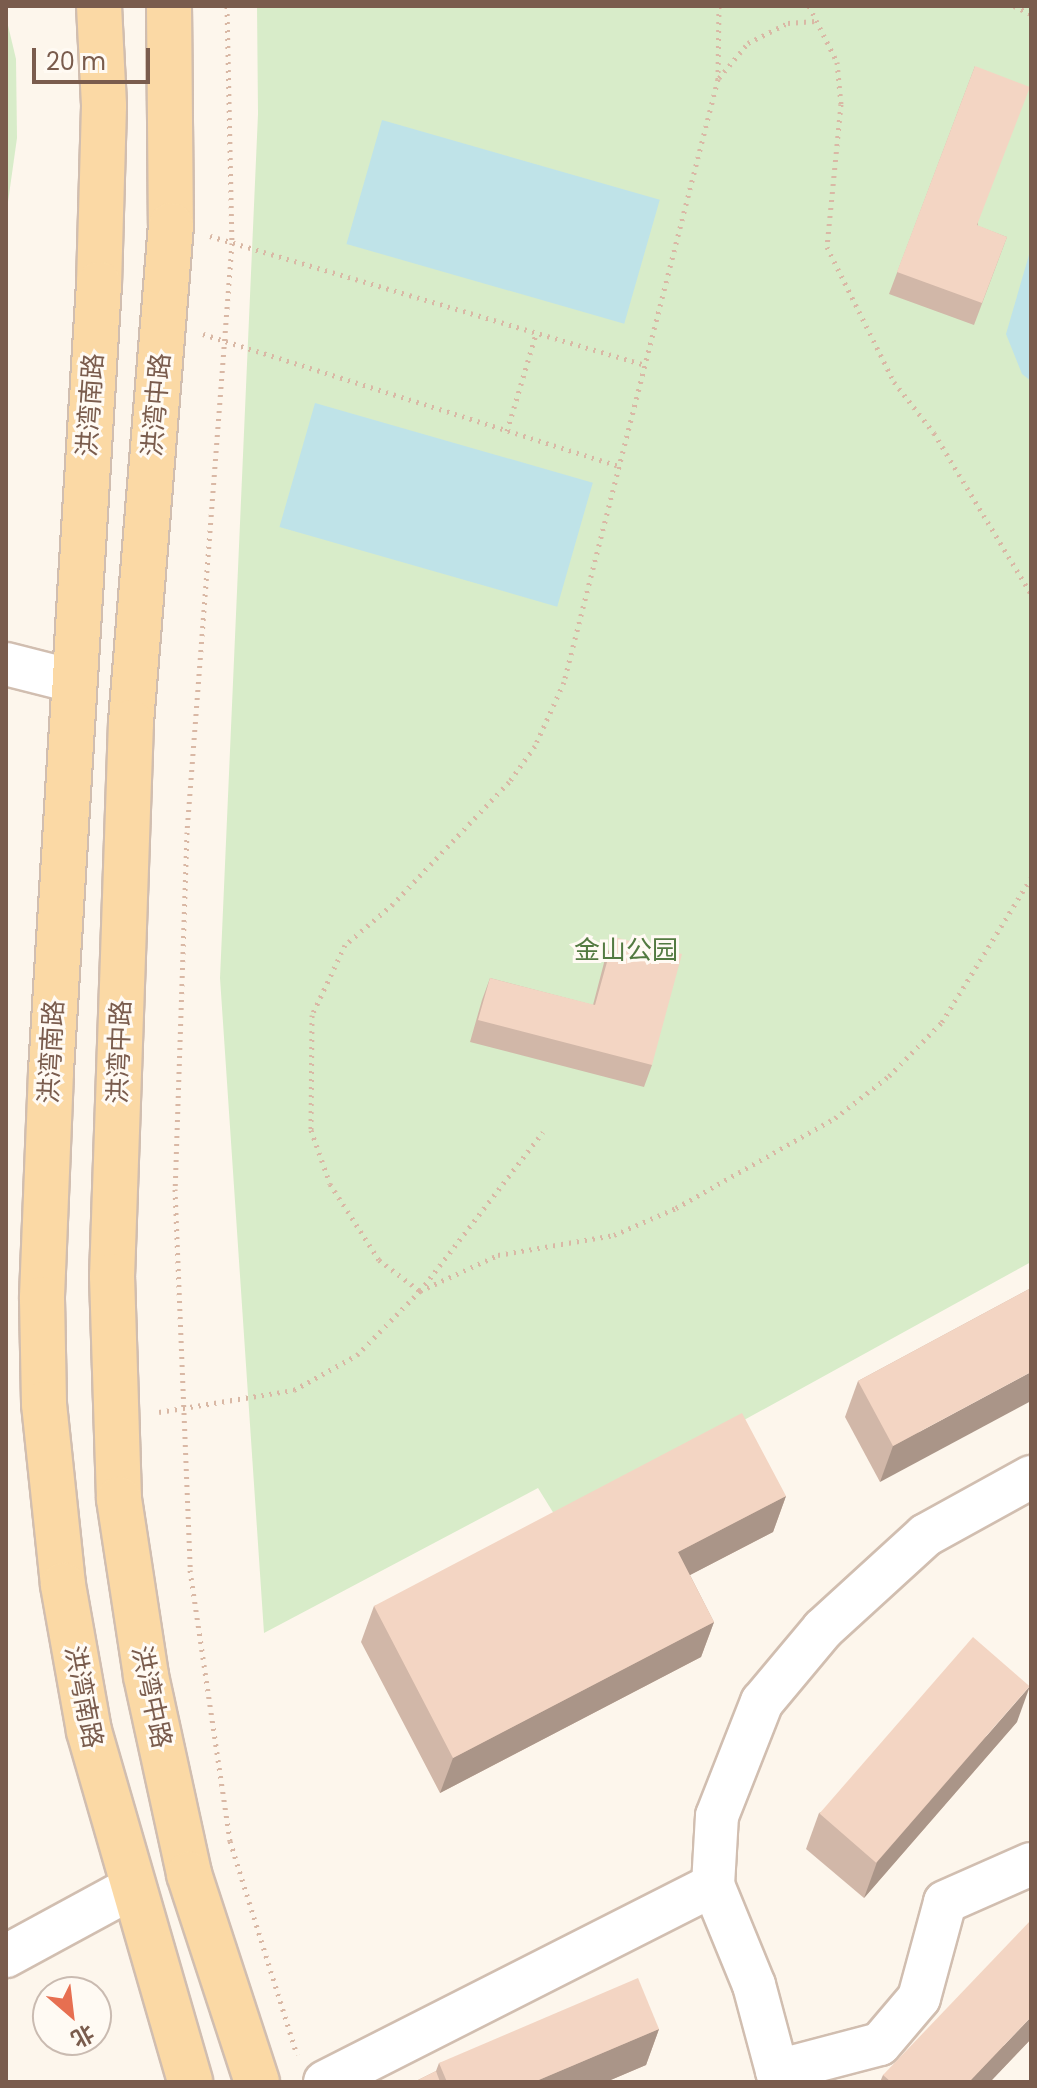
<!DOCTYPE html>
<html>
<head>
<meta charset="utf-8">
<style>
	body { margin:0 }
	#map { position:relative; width:1037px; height:2088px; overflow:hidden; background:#fdf6ec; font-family:Poppins,"Noto Sans SC",sans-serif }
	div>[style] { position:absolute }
	.green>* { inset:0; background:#d8ecc9 }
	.water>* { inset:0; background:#bfe3e8; transform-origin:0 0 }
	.path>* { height:5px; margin-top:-2.5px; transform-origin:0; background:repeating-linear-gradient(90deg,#d9b8a5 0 2px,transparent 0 8px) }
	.roads { filter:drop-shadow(2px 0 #d1beb0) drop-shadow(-2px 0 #d1beb0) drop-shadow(0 2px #d1beb0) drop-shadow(0 -2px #d1beb0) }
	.minor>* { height:42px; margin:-21px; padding:0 21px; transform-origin:21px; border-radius:21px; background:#fff }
	.major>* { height:44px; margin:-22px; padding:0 22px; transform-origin:22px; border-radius:22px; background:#fbd9a5 }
	.wall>* { inset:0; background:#d1b7a8 }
	.shaded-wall>* { inset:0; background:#aa9588 }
	.building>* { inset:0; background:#f3d5c3; transform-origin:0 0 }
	span { translate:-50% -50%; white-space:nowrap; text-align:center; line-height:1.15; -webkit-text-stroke:6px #fffaf3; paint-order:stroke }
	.street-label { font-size:26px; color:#7a5c4d }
	.park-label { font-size:26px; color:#537a41 }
	.frame { position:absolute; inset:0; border:8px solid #7a5c4d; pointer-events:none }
	.north { position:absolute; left:32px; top:1976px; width:80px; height:80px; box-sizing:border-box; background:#fffaf3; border:2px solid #cabbb1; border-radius:50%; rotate:152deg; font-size:22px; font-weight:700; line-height:32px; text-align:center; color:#7a5c4d }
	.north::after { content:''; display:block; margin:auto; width:28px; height:36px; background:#e76f51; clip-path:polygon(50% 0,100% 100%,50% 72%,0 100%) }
	.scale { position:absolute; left:32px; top:48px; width:118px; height:36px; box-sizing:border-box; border:4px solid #7a5c4d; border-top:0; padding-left:10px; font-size:24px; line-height:28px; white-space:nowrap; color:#7a5c4d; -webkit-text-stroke:6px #fffaf3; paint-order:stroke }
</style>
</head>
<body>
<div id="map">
	<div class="green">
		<i style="clip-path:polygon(257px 6px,1031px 6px,1031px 1262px,559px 1522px,538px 1488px,264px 1633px,220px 978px,258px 114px)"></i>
		<i style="clip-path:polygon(6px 17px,16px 59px,17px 138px,6px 216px)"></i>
	</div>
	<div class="water">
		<i style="left:382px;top:120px;width:289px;height:129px;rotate:16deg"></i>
		<i style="clip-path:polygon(1031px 248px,1031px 381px,1022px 374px,1006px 334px)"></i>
		<i style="left:315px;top:403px;width:289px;height:129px;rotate:16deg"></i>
	</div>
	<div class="path">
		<i style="left:227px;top:6px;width:237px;rotate:88.8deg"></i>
		<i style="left:232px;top:243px;width:591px;rotate:94.37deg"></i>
		<i style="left:187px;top:832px;width:357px;rotate:91.9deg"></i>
		<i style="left:175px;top:1189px;width:381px;rotate:87.7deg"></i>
		<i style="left:190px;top:1570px;width:274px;rotate:81.6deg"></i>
		<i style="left:230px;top:1841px;width:224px;rotate:72.6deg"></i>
		<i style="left:719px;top:6px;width:73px;rotate:90.8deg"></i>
		<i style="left:718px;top:79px;width:622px;rotate:104.33deg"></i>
		<i style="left:564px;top:682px;width:70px;rotate:114.4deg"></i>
		<i style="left:535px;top:746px;width:44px;rotate:125.8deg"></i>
		<i style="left:509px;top:782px;width:168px;rotate:133.6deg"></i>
		<i style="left:393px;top:904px;width:63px;rotate:139.5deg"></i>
		<i style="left:345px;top:945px;width:77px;rotate:115.2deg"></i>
		<i style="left:312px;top:1015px;width:115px;rotate:90.5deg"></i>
		<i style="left:311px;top:1130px;width:57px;rotate:70.6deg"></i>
		<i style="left:330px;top:1184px;width:90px;rotate:57.2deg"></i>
		<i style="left:379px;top:1260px;width:51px;rotate:37.1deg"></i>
		<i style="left:420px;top:1291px;width:86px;rotate:-24.8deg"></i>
		<i style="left:498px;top:1255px;width:118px;rotate:-9.8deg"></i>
		<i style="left:614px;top:1235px;width:68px;rotate:-23.5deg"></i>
		<i style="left:676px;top:1208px;width:183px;rotate:-29.5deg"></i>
		<i style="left:835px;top:1118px;width:68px;rotate:-37.9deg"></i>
		<i style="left:889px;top:1076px;width:76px;rotate:-45.5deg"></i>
		<i style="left:942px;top:1022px;width:169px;rotate:-58.3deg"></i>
		<i style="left:809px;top:6px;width:63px;rotate:63.4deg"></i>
		<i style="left:837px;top:62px;width:42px;rotate:84.6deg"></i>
		<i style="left:841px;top:104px;width:144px;rotate:95.6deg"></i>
		<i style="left:827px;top:247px;width:151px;rotate:63.6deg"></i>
		<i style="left:894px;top:382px;width:65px;rotate:51.9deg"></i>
		<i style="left:934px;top:433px;width:188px;rotate:58.9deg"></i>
		<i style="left:1014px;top:6px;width:19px;rotate:25deg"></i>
		<i style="left:719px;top:78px;width:45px;rotate:-50.4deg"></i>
		<i style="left:748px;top:43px;width:45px;rotate:-26.6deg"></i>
		<i style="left:788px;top:23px;width:31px;rotate:-4deg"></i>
		<i style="left:210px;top:236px;width:451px;rotate:16.5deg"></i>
		<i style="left:203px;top:334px;width:435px;rotate:17.6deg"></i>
		<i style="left:507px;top:431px;width:101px;rotate:-73.4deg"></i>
		<i style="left:159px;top:1412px;width:137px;rotate:-9.3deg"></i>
		<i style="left:294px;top:1390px;width:72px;rotate:-29.1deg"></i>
		<i style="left:357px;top:1355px;width:90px;rotate:-45.5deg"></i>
		<i style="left:420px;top:1291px;width:201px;rotate:-52.3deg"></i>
	</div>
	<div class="roads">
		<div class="minor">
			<i style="left:6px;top:664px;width:69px;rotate:14.2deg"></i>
			<i style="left:713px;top:1885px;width:69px;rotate:-86.7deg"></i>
			<i style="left:717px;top:1816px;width:123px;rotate:-68.5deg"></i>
			<i style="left:762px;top:1702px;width:95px;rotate:-50.1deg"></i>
			<i style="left:823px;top:1629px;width:139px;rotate:-42.4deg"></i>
			<i style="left:926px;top:1535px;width:120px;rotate:-28.9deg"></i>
			<i style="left:6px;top:1956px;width:142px;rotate:-28.5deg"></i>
			<i style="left:777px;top:2071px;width:106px;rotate:-14.7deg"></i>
			<i style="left:880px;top:2044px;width:60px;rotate:-49.7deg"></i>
			<i style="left:919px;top:1998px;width:99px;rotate:-74.8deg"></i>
			<i style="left:945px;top:1902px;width:94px;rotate:-23.8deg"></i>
			<i style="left:325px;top:2082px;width:435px;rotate:-26.9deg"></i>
			<i style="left:713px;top:1885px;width:108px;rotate:67.7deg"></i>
			<i style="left:754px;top:1985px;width:100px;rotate:75deg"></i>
		</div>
		<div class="major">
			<i style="left:99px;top:6px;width:100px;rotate:87.1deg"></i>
			<i style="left:104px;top:106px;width:178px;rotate:91.6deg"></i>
			<i style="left:99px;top:284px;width:789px;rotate:93.49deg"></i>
			<i style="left:51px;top:1072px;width:227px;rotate:92.3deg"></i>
			<i style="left:42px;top:1299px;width:105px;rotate:88.9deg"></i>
			<i style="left:44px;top:1404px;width:182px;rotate:84deg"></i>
			<i style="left:63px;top:1585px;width:148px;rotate:79.9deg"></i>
			<i style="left:89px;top:1731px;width:365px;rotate:73.9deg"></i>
			<i style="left:169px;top:6px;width:219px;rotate:89.5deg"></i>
			<i style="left:171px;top:225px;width:499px;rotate:94.6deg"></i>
			<i style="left:131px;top:722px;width:554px;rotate:91.96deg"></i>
			<i style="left:112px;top:1276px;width:223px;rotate:88.2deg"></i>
			<i style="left:119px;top:1499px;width:179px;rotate:81.3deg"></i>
			<i style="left:146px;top:1676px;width:203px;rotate:77.7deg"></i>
			<i style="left:189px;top:1874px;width:219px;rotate:71.9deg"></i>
		</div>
	</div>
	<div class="wall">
		<i style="clip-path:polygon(975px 66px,978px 226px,1007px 237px,974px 325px,889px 294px)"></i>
		<i style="clip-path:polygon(614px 937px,652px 1065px,644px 1087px,470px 1042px,482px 1000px,490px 978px,593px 1005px,605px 959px)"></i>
		<i style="clip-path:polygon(1031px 1288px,880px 1482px,845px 1417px,858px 1381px)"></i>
		<i style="clip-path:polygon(786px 1496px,773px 1532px,690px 1575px,714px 1622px,701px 1657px,440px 1793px,361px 1642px,374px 1606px)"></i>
		<i style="clip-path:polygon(1017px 1722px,864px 1898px,806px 1849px,819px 1813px)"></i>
		<i style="clip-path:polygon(659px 2029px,646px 2065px,606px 2082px,414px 2082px,436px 2071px,439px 2063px)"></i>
		<i style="clip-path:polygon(1031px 2039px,990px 2082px,880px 2082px,883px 2075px)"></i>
	</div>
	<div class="shaded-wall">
		<i style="clip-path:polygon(1031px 1372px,1031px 1401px,880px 1482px,893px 1446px)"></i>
		<i style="clip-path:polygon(786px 1496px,773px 1532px,665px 1588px,678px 1552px)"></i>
		<i style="clip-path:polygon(714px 1622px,701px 1657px,440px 1793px,453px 1758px)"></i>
		<i style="clip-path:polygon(1030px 1686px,1017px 1722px,864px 1898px,877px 1862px)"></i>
		<i style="clip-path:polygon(1031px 2017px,1031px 2039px,990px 2082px,969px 2082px)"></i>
		<i style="clip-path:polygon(659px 2029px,646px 2065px,606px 2082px,534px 2082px)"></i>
	</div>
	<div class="building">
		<i style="clip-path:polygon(975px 66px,1030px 87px,977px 225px,1007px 237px,982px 303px,897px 272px)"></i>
		<i style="clip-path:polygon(614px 937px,682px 954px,652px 1065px,478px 1020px,490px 978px,595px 1005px)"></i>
		<i style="clip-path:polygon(1031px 1288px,1031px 1372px,893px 1446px,858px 1381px)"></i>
		<i style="clip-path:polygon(742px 1413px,786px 1496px,678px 1552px,714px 1622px,453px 1758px,374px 1606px)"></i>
		<i style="left:973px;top:1637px;width:75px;height:234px;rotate:41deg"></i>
		<i style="clip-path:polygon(1031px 1920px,1031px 2017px,969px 2082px,891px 2082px,883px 2075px)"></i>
		<i style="clip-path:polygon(638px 1978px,659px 2029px,534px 2082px,447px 2082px,439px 2063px)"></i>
		<i style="clip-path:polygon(436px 2071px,440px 2082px,414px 2082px)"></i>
	</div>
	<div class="street-label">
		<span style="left:91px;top:405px;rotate:-86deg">洪湾南路</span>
		<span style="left:157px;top:405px;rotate:-85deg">洪湾中路</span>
		<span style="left:52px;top:1052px;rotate:-87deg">洪湾南路</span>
		<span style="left:120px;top:1052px;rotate:-88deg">洪湾中路</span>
		<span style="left:83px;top:1697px;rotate:79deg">洪湾南路</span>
		<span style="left:151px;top:1697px;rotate:78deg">洪湾中路</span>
	</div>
	<div class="park-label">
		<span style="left:626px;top:951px">金山公园</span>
	</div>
	<div class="frame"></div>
	<div class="north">北</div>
	<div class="scale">20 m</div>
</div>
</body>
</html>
